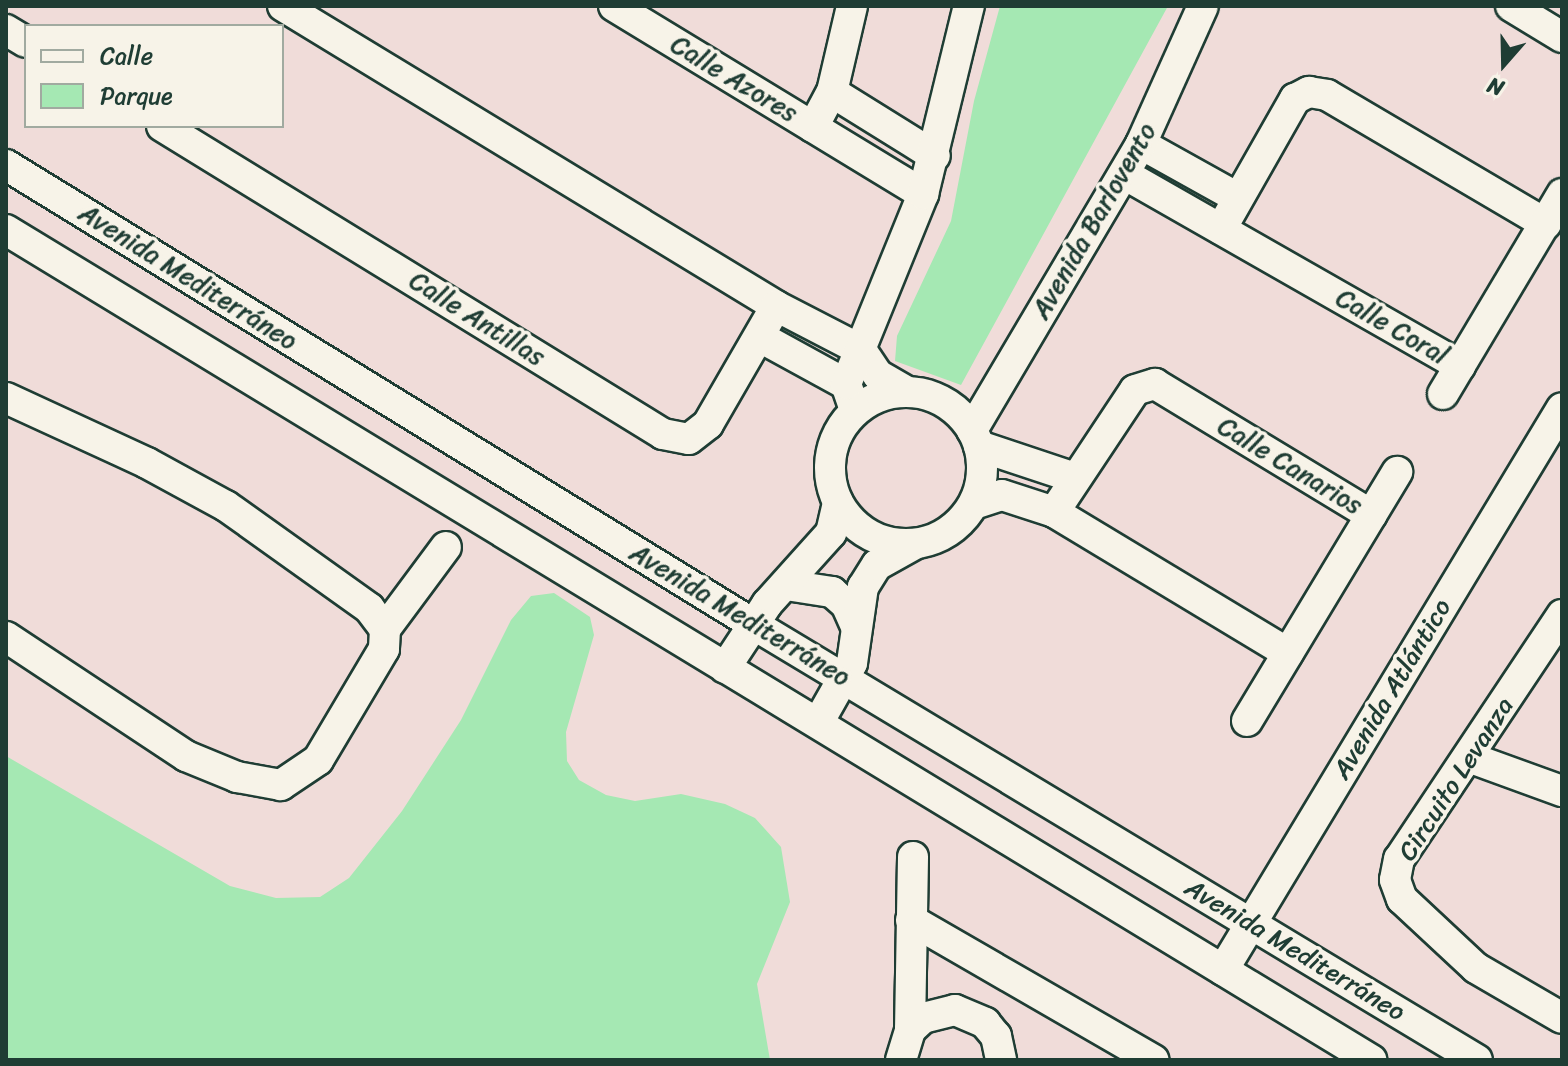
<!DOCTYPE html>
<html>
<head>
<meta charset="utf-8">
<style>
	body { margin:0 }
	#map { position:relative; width:1568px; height:1066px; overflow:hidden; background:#f0dcd9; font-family:Sriracha,sans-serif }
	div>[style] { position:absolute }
	.green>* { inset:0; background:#a5e8b3 }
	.roads { filter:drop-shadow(2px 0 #1f3d34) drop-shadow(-2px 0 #1f3d34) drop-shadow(0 2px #1f3d34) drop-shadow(0 -2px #1f3d34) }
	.minor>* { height:30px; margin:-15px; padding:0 15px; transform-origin:15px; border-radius:15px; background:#f7f3e8 }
	.minor>.ring { margin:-15px; padding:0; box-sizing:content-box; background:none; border:30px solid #f7f3e8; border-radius:50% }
	span { translate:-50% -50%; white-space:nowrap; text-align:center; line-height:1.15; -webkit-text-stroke:7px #f7f3e8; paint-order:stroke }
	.street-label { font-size:26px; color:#1f3d34 }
	.frame { position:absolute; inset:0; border:8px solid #1f3d34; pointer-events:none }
	.legend { position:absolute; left:24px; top:24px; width:260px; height:104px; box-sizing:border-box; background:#f7f3e8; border:2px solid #a1aaa0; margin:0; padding:10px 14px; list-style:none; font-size:24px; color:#1f3d34 }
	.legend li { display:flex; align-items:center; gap:16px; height:40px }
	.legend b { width:40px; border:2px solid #a1aaa0 }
	.north { position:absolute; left:1464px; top:24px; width:80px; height:80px; -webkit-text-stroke:6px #f7f3e8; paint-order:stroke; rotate:200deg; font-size:22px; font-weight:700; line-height:32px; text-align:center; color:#1f3d34 }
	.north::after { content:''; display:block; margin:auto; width:28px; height:36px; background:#1f3d34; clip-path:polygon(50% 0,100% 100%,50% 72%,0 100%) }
</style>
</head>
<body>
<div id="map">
	<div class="green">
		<i style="clip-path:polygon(1000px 6px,1168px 6px,961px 385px,895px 361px,897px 336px,951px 221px,974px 101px)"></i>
		<i style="clip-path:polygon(554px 593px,590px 617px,594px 635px,566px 732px,567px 761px,579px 780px,606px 795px,635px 801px,681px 794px,725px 804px,755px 818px,781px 847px,790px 902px,757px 984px,770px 1060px,6px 1060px,6px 756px,230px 886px,276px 898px,320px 897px,349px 878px,402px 811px,461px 720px,511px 620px,531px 596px)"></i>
	</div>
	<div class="roads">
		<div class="minor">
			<i style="left:283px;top:6px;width:577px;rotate:31.32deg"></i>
			<i style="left:776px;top:306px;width:96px;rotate:27.4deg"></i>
			<i style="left:861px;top:350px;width:30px;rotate:56deg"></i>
			<i style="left:878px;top:375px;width:32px;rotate:30deg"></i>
			<i style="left:614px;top:6px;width:362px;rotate:31.3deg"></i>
			<i style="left:1511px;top:6px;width:60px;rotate:31.3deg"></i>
			<i style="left:6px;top:30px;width:23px;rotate:31deg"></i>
			<i style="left:832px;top:92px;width:121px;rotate:31.9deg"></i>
			<i style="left:162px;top:126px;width:588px;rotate:31.58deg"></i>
			<i style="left:663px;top:434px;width:26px;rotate:11deg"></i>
			<i style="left:689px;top:439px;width:24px;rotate:-38deg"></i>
			<i style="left:708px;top:424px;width:136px;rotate:-60deg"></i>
			<i style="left:813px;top:127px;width:40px;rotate:-62deg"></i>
			<i style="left:832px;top:92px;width:88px;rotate:-76.9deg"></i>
			<i style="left:1141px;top:144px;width:111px;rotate:29.1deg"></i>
			<i style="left:6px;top:165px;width:877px;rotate:31.57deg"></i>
			<i style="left:753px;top:624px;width:845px;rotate:31.06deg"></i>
			<i style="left:1124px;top:174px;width:387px;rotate:29.7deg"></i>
			<i style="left:1221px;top:229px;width:150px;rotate:-60.4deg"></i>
			<i style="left:1295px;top:99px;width:16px;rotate:-27deg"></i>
			<i style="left:1309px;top:92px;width:18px;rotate:9deg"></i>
			<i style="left:1327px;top:95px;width:254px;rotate:30.5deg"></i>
			<i style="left:6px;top:230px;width:1598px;rotate:31.3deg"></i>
			<i style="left:760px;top:337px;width:98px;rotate:28.7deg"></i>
			<i class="ring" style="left:830px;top:392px;width:122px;height:122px"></i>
			<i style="left:1443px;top:394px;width:233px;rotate:-59.2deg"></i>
			<i style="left:6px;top:398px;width:155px;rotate:24.7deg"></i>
			<i style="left:147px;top:463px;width:90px;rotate:28.6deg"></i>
			<i style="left:226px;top:506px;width:176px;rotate:35.5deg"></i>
			<i style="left:369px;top:608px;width:26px;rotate:53deg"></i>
			<i style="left:385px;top:629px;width:20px;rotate:93deg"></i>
			<i style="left:384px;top:649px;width:129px;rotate:120.7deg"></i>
			<i style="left:318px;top:760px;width:45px;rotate:146deg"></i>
			<i style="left:281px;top:785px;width:45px;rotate:-169.7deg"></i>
			<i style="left:237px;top:777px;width:55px;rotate:-157.6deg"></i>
			<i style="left:186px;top:756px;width:216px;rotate:-146.5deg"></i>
			<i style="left:855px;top:410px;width:28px;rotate:-109deg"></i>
			<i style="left:846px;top:384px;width:205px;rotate:-67.9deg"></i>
			<i style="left:923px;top:194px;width:194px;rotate:-76.3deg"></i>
			<i style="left:972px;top:430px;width:332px;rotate:-59.4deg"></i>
			<i style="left:1141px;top:144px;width:151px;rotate:-65.8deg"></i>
			<i style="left:979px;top:446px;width:101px;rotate:18.4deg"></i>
			<i style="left:974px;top:504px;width:29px;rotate:-18deg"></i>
			<i style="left:1002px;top:495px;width:55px;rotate:18.1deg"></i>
			<i style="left:1054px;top:512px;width:273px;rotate:31.1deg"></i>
			<i style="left:1054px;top:512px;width:146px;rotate:-56.4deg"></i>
			<i style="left:1135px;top:390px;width:21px;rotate:-17deg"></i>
			<i style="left:1155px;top:384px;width:253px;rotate:31.2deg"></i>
			<i style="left:786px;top:585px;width:47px;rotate:8.7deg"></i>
			<i style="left:832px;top:592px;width:18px;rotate:41deg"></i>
			<i style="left:846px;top:604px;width:24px;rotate:66deg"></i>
			<i style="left:1562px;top:615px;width:293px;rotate:123.7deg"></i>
			<i style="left:1399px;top:859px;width:21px;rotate:101deg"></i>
			<i style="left:1395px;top:880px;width:20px;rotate:70deg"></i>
			<i style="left:1402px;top:899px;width:101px;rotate:43deg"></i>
			<i style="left:1476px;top:968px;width:99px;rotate:30.2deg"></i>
			<i style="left:385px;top:629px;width:102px;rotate:-53.4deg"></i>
			<i style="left:725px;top:668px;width:77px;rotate:-56.7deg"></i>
			<i style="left:767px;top:604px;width:96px;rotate:-48deg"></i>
			<i style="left:831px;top:533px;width:31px;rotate:-77deg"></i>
			<i style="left:1247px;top:721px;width:291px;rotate:-58.9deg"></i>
			<i style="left:818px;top:723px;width:69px;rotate:-60.5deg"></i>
			<i style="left:852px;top:663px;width:77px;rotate:-81.8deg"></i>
			<i style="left:863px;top:587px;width:26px;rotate:-58deg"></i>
			<i style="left:877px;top:565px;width:43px;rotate:-28.9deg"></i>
			<i style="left:1468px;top:757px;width:100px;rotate:19.9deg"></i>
			<i style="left:911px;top:920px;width:280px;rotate:30deg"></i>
			<i style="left:1223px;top:970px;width:656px;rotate:-58.9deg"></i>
			<i style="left:910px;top:1030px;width:173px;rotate:-89deg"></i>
			<i style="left:901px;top:1060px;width:31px;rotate:-73deg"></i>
			<i style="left:910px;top:1030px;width:18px;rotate:-43deg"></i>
			<i style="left:923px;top:1018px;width:33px;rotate:-14deg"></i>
			<i style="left:955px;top:1010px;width:33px;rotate:23deg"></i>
			<i style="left:985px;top:1023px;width:17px;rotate:50deg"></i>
			<i style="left:996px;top:1036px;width:25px;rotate:78deg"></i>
		</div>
	</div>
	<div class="street-label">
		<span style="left:734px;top:79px;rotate:31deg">Calle Azores</span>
		<span style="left:1094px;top:221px;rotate:-60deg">Avenida Barlovento</span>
		<span style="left:188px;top:277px;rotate:32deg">Avenida Mediterráneo</span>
		<span style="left:477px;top:319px;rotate:32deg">Calle Antillas</span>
		<span style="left:1392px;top:327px;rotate:30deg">Calle Coral</span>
		<span style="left:1290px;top:466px;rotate:31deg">Calle Canarios</span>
		<span style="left:740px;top:615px;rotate:31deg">Avenida Mediterráneo</span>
		<span style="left:1392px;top:689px;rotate:-59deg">Avenida Atlántico</span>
		<span style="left:1456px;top:779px;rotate:-57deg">Circuito Levanza</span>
		<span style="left:1295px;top:950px;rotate:31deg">Avenida Mediterráneo</span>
	</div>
	<div class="frame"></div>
	<ul class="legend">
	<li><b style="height:10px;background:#f7f3e8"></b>Calle</li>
	<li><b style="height:22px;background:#a5e8b3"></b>Parque</li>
	</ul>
	<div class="north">N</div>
</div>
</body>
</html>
